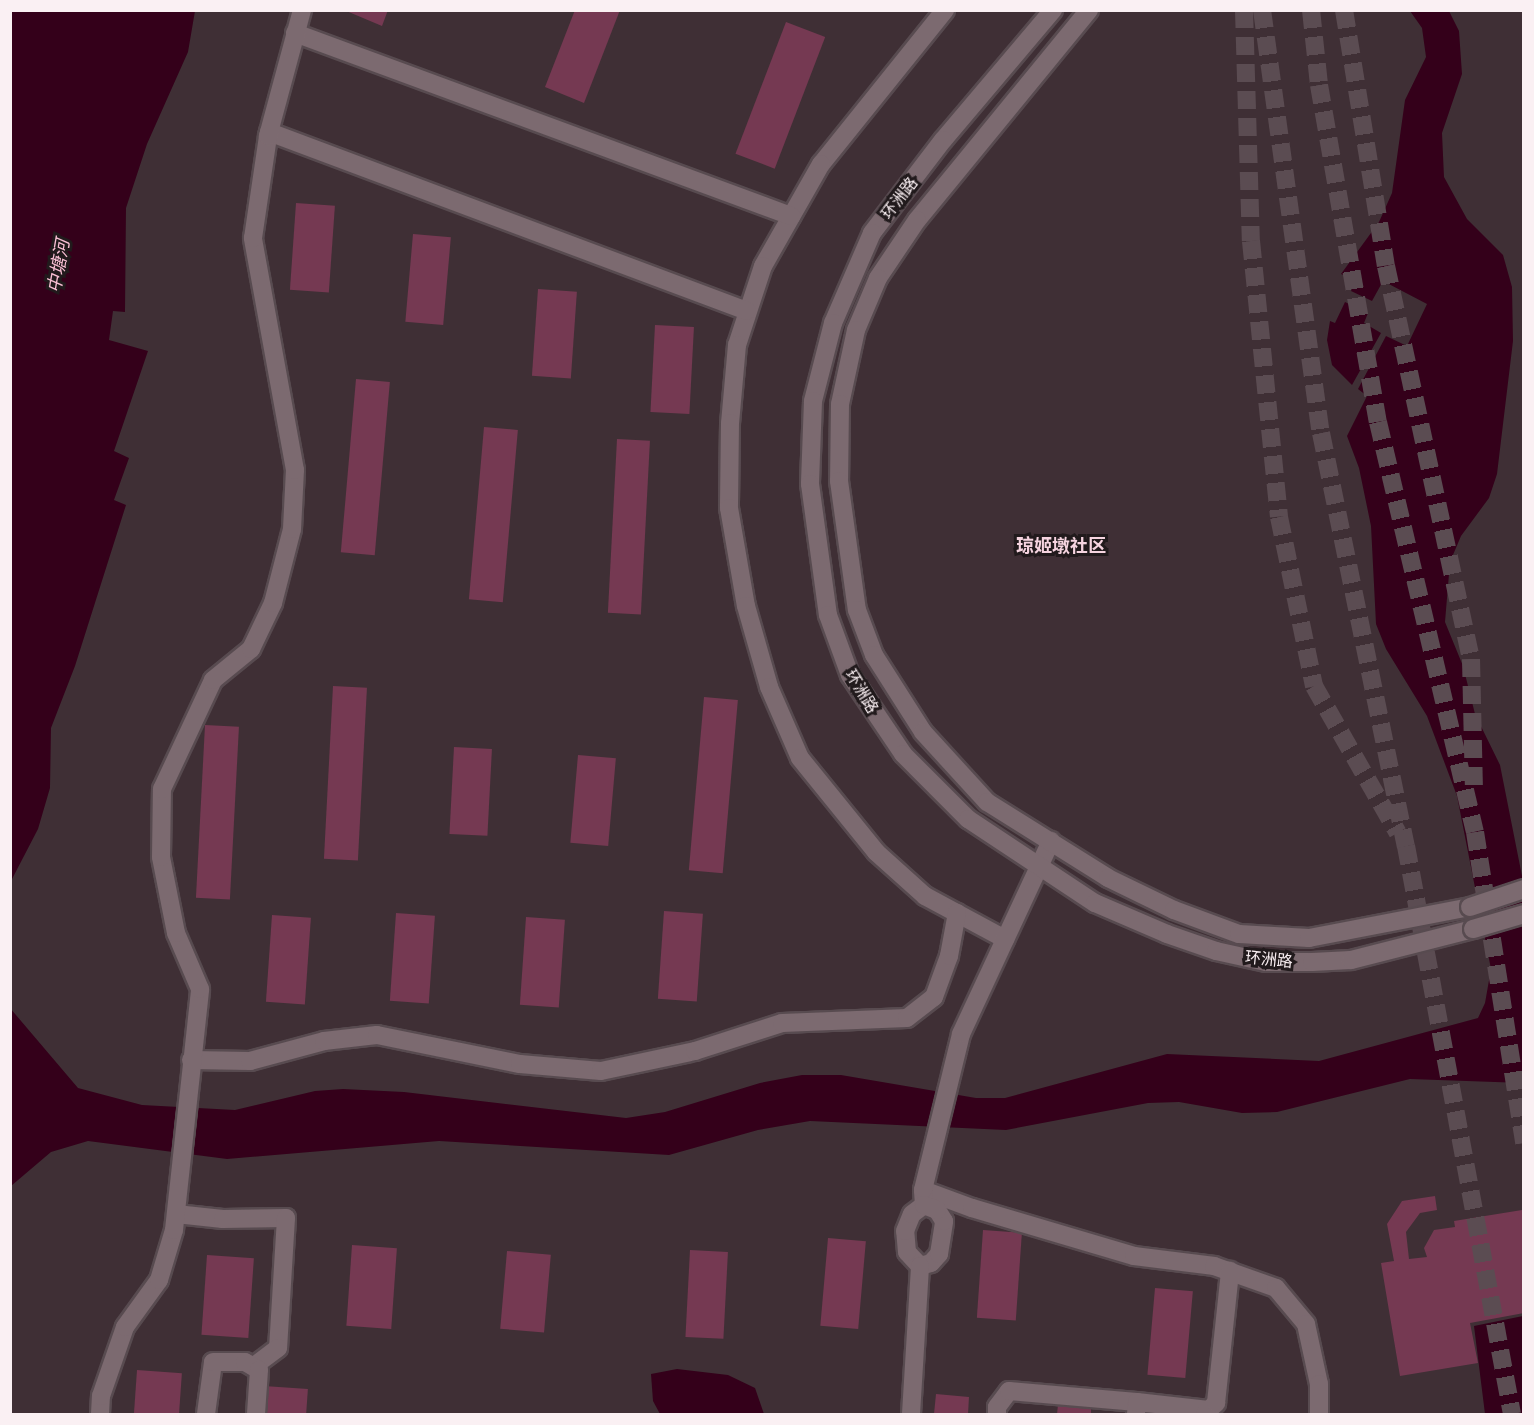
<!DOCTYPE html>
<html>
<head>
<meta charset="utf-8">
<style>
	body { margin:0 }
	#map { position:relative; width:1534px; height:1425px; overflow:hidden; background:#3f2f35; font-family:"Exo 2","Noto Sans SC",sans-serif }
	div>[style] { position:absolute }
	.water>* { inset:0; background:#34001a }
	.building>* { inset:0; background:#753952; transform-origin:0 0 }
	.primary-tunnel>* { height:18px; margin-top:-9px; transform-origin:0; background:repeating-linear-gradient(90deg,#5b4c52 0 18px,transparent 0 27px) }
	.roads { filter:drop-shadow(2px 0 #584b50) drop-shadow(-2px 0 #584b50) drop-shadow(0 2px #584b50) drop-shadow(0 -2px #584b50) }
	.street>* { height:18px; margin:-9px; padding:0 9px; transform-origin:9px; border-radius:9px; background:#7c6a70 }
	.secondary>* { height:18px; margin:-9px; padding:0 9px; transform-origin:9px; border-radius:9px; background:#7c6a70 }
	.bridges { filter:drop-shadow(2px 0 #584b50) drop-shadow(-2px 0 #584b50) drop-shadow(0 2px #584b50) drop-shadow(0 -2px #584b50) }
	.secondary-bridge>* { height:18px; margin:-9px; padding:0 9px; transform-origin:9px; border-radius:9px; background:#7c6a70 }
	span { translate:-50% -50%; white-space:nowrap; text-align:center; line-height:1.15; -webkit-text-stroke:6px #211a1c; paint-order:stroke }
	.street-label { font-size:16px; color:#faf0f3 }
	.water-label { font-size:18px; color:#f8bed3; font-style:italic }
	.neighbourhood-label { font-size:18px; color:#f6d4e0; font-weight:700 }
	.frame { position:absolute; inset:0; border:12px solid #faf0f3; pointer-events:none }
</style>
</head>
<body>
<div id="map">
	<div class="water">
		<i style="clip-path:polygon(11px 10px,195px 11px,188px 52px,147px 144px,126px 208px,125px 312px,113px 311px,109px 340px,148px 351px,114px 451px,129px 458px,114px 500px,126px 505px,75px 666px,51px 728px,50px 788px,38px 829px,11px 881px)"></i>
		<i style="clip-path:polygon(1410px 11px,1449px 11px,1459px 31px,1462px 74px,1442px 133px,1444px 177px,1467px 219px,1503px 255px,1512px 287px,1513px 341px,1497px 474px,1489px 498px,1461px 536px,1450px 562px,1445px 622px,1463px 666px,1475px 714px,1500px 765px,1523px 881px,1523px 1083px,1410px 1079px,1277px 1112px,1242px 1113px,1179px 1102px,1148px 1103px,1006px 1130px,810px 1121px,758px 1130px,669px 1155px,439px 1141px,227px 1159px,88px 1141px,51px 1152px,11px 1186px,10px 1008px,78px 1088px,142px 1105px,235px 1110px,315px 1091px,343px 1089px,404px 1092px,626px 1118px,665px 1112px,760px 1083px,802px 1075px,841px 1075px,976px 1098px,1005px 1098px,1167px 1054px,1319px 1061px,1478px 1018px,1485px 1003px,1491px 969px,1457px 796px,1427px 716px,1386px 649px,1376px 624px,1371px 526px,1359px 468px,1347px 436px,1367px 396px,1358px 389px,1386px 336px,1407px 346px,1427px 304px,1383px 281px,1372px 301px,1351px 291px,1356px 280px,1341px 274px,1379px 222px,1392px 193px,1405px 100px,1426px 57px,1422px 28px)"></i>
		<i style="clip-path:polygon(1345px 302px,1368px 313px,1364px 323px,1381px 333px,1352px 385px,1332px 365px,1327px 340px,1330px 321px,1335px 323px)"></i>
		<i style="clip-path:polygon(1523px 1316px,1523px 1414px,1485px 1414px,1474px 1326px)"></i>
		<i style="clip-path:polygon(677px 1369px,728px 1375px,755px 1388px,764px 1414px,660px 1414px,653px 1401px,651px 1374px)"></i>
	</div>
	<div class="building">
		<i style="clip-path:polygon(344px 10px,388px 10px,382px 26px)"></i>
		<i style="clip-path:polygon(575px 10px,620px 10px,584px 103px,545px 87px)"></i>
		<i style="left:786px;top:22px;width:42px;height:141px;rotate:21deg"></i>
		<i style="left:296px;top:203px;width:39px;height:87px;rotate:4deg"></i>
		<i style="left:413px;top:234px;width:38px;height:88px;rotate:5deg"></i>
		<i style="left:538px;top:289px;width:39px;height:87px;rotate:4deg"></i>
		<i style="left:655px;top:325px;width:39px;height:87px;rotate:3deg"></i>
		<i style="left:356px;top:379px;width:34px;height:174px;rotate:5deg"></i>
		<i style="left:484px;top:427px;width:34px;height:173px;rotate:5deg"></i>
		<i style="left:617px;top:439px;width:33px;height:174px;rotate:3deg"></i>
		<i style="left:333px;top:686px;width:34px;height:173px;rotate:3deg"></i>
		<i style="left:704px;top:697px;width:34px;height:174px;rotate:5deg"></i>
		<i style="left:205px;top:725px;width:34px;height:173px;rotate:3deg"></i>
		<i style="left:454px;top:747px;width:38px;height:87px;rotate:3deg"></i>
		<i style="left:578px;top:755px;width:38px;height:88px;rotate:5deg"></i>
		<i style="left:664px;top:911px;width:39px;height:88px;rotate:4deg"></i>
		<i style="left:396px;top:913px;width:39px;height:88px;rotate:4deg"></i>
		<i style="left:272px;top:915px;width:39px;height:87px;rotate:4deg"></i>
		<i style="left:526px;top:917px;width:39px;height:88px;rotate:4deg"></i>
		<i style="clip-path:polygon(1435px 1196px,1437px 1210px,1420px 1213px,1406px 1232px,1409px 1259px,1427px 1257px,1424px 1248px,1434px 1230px,1455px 1227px,1454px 1221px,1522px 1210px,1524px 1313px,1470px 1323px,1478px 1363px,1400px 1376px,1381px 1263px,1394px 1261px,1387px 1224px,1402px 1201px)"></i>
		<i style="left:983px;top:1230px;width:39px;height:88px;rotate:4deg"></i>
		<i style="left:828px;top:1238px;width:38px;height:88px;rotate:5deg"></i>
		<i style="left:352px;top:1245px;width:45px;height:81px;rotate:4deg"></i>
		<i style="left:690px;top:1250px;width:38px;height:87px;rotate:3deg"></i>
		<i style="left:507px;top:1251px;width:44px;height:78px;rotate:5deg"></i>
		<i style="left:207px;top:1255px;width:47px;height:80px;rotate:4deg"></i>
		<i style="left:1155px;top:1288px;width:38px;height:87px;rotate:5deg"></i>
		<i style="left:137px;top:1370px;width:45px;height:44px;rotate:4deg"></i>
		<i style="left:264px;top:1386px;width:44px;height:28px;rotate:4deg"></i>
		<i style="clip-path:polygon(936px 1394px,969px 1397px,968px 1414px,934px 1414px)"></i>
		<i style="clip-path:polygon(1058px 1405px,1091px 1408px,1091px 1414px,1057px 1414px)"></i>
	</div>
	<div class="primary-tunnel">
		<i style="left:1244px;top:10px;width:231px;rotate:88.3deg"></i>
		<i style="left:1251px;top:241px;width:277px;rotate:84.2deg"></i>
		<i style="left:1279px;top:517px;width:173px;rotate:78.3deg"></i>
		<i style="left:1314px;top:686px;width:169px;rotate:60.3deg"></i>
		<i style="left:1262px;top:10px;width:427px;rotate:82.1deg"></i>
		<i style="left:1321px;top:433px;width:422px;rotate:78.4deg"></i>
		<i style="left:1406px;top:846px;width:578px;rotate:79.43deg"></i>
		<i style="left:1311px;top:10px;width:75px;rotate:83.9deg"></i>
		<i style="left:1319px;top:85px;width:342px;rotate:80.1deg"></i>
		<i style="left:1378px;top:422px;width:421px;rotate:76.7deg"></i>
		<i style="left:1475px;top:832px;width:315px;rotate:81deg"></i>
		<i style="left:1344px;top:10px;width:259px;rotate:80.7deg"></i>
		<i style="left:1386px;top:266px;width:402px;rotate:77.8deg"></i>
		<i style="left:1471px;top:659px;width:135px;rotate:88.7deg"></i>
	</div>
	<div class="roads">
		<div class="street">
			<i style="left:945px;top:10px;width:198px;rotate:128.8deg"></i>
			<i style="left:821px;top:164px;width:117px;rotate:119.6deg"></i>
			<i style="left:763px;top:266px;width:83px;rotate:108.2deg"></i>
			<i style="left:737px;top:345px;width:78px;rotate:95.1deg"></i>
			<i style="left:730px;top:423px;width:85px;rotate:90.7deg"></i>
			<i style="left:729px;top:508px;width:99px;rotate:80.2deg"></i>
			<i style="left:746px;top:606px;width:84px;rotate:74.1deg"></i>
			<i style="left:769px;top:687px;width:77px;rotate:66.4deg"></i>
			<i style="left:800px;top:758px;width:121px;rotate:51deg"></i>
			<i style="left:876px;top:852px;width:66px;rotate:41.9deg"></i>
			<i style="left:925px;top:896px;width:91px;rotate:28.3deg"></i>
			<i style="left:295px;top:33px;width:529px;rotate:20.25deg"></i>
			<i style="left:269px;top:132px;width:510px;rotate:20.53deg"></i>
			<i style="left:191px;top:1060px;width:59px;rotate:1deg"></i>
			<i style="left:250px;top:1061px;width:77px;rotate:-15.1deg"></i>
			<i style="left:324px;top:1041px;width:53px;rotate:-6.5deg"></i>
			<i style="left:377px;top:1035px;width:146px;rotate:11.5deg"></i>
			<i style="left:520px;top:1064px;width:81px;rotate:4.9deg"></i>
			<i style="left:601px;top:1071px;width:96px;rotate:-12deg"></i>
			<i style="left:695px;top:1051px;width:91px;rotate:-17.8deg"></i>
			<i style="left:782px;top:1023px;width:125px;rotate:-2.3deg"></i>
			<i style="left:907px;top:1018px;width:34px;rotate:-38deg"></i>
			<i style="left:934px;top:997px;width:44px;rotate:-69.9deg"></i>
			<i style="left:949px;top:956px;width:44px;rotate:-79.5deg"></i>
			<i style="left:923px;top:1190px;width:52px;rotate:20.2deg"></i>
			<i style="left:972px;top:1208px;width:169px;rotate:16.5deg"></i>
			<i style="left:1134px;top:1256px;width:81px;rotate:7.1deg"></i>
			<i style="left:1214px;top:1266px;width:66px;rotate:19.5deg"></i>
			<i style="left:1276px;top:1288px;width:47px;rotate:50.2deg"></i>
			<i style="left:1306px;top:1324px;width:61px;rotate:77.8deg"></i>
			<i style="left:1319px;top:1384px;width:30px;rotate:90deg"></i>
			<i style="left:176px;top:1214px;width:47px;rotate:6.1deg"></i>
			<i style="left:223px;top:1219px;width:63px;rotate:-0.9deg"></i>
			<i style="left:286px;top:1218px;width:130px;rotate:93.5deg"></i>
			<i style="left:278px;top:1348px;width:31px;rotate:143deg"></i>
			<i style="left:920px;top:1266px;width:19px;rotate:-133deg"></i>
			<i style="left:907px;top:1252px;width:21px;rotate:-95deg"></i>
			<i style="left:905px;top:1231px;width:18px;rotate:-68deg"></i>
			<i style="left:912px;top:1214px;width:15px;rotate:-37deg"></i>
			<i style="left:924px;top:1205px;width:15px;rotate:-94deg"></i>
			<i style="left:923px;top:1190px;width:161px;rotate:-76.3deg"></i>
			<i style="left:961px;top:1034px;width:213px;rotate:-65deg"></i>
			<i style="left:920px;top:1266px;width:11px;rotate:-15deg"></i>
			<i style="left:931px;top:1263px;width:12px;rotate:-48deg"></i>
			<i style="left:939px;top:1254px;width:33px;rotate:-81deg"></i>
			<i style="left:944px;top:1221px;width:13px;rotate:-122deg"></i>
			<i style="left:937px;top:1210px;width:14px;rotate:-159deg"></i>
			<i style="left:100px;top:1414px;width:18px;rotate:-87deg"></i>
			<i style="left:101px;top:1396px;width:73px;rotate:-70.8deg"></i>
			<i style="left:125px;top:1327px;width:58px;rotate:-54.1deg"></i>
			<i style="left:159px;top:1280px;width:52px;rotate:-73.3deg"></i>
			<i style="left:174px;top:1230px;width:242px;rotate:-83.8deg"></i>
			<i style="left:200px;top:989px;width:61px;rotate:-113.2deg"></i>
			<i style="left:176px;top:933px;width:77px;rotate:-101.2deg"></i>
			<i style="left:161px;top:857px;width:68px;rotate:-89.2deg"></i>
			<i style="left:162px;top:789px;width:120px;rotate:-64.9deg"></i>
			<i style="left:213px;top:680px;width:49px;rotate:-39.2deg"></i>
			<i style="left:251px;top:649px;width:51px;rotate:-64.4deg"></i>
			<i style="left:273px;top:603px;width:76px;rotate:-75.6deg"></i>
			<i style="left:292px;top:529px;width:59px;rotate:-87.1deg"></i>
			<i style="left:295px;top:470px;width:236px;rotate:-100.3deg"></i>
			<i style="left:253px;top:238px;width:103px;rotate:-81.6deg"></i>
			<i style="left:268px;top:136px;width:131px;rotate:-74.9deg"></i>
			<i style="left:206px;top:1414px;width:52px;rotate:-82.3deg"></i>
			<i style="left:213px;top:1362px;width:32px"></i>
			<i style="left:245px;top:1362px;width:16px;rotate:30deg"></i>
			<i style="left:259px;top:1370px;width:44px;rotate:93.9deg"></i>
			<i style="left:911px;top:1414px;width:148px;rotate:-86.5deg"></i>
			<i style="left:997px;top:1414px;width:7px;rotate:-90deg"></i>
			<i style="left:997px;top:1407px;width:20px;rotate:-53deg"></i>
			<i style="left:1009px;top:1391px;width:128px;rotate:4.9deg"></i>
			<i style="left:1136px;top:1414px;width:12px;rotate:-85deg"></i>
			<i style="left:1137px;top:1402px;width:72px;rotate:6.3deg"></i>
			<i style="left:1205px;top:1414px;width:16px;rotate:-45deg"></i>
			<i style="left:1216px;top:1403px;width:133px;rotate:-83.9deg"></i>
		</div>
		<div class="secondary">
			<i style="left:1053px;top:10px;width:170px;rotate:130.2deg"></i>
			<i style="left:943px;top:140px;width:117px;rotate:127.4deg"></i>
			<i style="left:872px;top:233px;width:98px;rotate:113.4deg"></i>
			<i style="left:833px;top:323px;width:81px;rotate:104.4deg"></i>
			<i style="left:813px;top:401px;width:83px;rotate:92.1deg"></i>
			<i style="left:810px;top:484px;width:132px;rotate:82.2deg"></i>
			<i style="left:828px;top:615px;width:64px;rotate:69.9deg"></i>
			<i style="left:850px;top:675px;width:95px;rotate:56.1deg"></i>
			<i style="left:903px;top:754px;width:92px;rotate:45deg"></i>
			<i style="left:968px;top:819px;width:152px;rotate:33.5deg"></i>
			<i style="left:1095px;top:903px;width:78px;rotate:23.3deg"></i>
			<i style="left:1167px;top:934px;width:52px;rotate:19.1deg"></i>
			<i style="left:1216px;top:951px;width:51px;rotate:12.4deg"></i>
			<i style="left:1266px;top:962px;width:46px"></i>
			<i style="left:1312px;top:962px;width:39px;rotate:-3deg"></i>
			<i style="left:1351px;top:960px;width:126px;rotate:-14.3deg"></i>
			<i style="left:1089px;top:10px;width:271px;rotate:129.3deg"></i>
			<i style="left:917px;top:220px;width:70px;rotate:123.9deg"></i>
			<i style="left:878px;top:278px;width:56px;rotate:112.9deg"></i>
			<i style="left:856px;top:330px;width:76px;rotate:102.2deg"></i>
			<i style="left:840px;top:404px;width:77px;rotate:90.7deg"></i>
			<i style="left:839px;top:481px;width:130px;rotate:82.1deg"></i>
			<i style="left:857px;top:610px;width:48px;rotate:69.3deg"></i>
			<i style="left:874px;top:655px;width:91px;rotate:57.5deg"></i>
			<i style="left:923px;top:732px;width:95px;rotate:47.6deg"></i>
			<i style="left:987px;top:802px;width:143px;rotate:32.1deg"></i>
			<i style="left:1108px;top:878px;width:73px;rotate:25.9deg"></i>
			<i style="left:1174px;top:910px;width:69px;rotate:20.3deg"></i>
			<i style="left:1239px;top:934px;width:70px;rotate:3.3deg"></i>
			<i style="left:1309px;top:938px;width:164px;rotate:-10.9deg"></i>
		</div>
	</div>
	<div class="bridges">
		<div class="secondary-bridge">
			<i style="left:1470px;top:907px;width:57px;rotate:-18.4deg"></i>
			<i style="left:1473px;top:929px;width:53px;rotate:-16.4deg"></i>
		</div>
	</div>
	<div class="street-label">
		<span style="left:899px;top:198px;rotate:-52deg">环洲路</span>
		<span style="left:862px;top:691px;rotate:59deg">环洲路</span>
		<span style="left:1269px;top:959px;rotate:6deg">环洲路</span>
	</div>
	<div class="water-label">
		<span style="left:58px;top:266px;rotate:-80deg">中塘河</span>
	</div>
	<div class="neighbourhood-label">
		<span style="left:1061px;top:545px">琼姬墩社区</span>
	</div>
	<div class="frame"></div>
</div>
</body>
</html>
